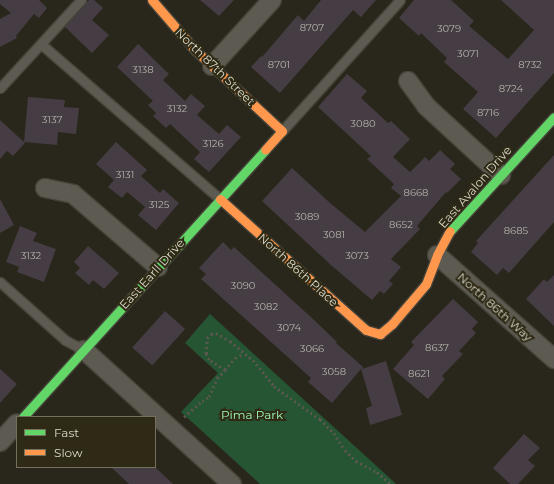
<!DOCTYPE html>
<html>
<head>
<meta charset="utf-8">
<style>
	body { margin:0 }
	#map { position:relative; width:554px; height:484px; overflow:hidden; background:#29261b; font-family:Montserrat,sans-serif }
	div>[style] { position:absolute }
	.green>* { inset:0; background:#265534 }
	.building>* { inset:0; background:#453d43; transform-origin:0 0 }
	.path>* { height:2.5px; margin-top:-1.25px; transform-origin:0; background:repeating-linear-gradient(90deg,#5a574e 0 2px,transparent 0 5px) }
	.roads { filter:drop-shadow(1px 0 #45433a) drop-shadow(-1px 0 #45433a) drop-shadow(0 1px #45433a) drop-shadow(0 -1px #45433a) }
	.lane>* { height:9px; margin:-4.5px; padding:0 4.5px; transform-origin:4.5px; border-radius:4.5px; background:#5c5a51 }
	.street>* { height:18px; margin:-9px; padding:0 9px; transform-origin:9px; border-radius:9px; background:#5c5a51 }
	.fast>* { height:9px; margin:-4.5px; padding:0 4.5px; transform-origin:4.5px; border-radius:4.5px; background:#63d668 }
	.slow>* { height:9px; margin:-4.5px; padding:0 4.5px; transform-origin:4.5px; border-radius:4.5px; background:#ff974d }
	span { translate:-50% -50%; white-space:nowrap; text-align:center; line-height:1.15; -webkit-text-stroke:4px #2f2a15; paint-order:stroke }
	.number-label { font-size:10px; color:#b5b1a8 }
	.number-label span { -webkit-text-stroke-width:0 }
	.street-label { font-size:12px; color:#dad8ca }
	.park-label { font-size:12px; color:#9cfab7 }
	.legend { position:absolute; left:16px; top:416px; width:140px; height:52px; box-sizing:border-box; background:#2f2a15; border:1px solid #73705d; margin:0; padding:5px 7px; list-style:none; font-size:12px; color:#dad8ca }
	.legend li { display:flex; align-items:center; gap:8px; height:20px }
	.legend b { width:20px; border:1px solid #73705d }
</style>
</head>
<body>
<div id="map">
	<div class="green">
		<i style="clip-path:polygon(210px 314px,393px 481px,396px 484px,260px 484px,181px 412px,218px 373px,185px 343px)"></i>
	</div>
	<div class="building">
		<i style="clip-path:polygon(0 0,39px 0,47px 8px,39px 18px,34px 14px,16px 36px,17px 38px,0 47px,0 19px,11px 13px,0 4px)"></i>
		<i style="clip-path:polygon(89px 0,94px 0,103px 8px,92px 20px,109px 35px,92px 53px,65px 27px)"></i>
		<i style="clip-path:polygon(200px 0,234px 0,219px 16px)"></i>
		<i style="clip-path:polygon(321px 0,376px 0,361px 17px,353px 10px,280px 93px,251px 67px,261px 56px,262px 57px,298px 15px,304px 21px)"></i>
		<i style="clip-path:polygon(414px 0,451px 0,474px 21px,469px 26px,508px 59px,534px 30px,501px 0,554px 0,554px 73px,496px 138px,463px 109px,478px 92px,444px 62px,447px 58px,421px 33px,419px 36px,399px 18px)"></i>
		<i style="clip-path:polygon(138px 44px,169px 74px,163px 80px,185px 101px,191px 94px,205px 106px,197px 115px,219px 134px,227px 125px,241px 137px,209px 172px,194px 159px,200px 152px,170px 124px,166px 128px,153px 116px,156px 113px,148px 105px,153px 101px,117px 67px)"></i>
		<i style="clip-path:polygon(347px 74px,367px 91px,361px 98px,388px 123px,391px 121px,410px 139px,393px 157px,410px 172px,425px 157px,429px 161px,440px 150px,455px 164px,450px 169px,461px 179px,447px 193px,446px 192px,417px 226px,420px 229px,391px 259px,401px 267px,389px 281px,393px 284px,384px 294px,380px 291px,372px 300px,332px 266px,262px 201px,292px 168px,329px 202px,365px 232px,401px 196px,391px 188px,394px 184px,367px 159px,371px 156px,318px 107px)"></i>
		<i style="clip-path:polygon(28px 97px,65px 100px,64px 107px,79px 108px,76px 134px,58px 132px,57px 145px,24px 142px)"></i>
		<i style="clip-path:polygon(0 120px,25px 143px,13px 156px,7px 151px,0 159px)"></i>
		<i style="clip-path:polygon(116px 142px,147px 170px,141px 176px,160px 193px,163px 189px,179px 203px,156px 230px,138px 215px,145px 207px,127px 192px,122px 198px,108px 187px,114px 180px,96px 164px)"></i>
		<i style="clip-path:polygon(554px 155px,554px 222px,509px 273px,503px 268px,497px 275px,471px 252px,478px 243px,476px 241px)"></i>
		<i style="clip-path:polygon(0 199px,14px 225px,0 233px)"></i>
		<i style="clip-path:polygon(20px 226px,37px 233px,33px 241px,56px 249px,44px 282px,17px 272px,19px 267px,6px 262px)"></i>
		<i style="clip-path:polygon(223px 242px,231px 250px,234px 247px,313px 319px,337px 342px,336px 343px,363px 367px,362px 369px,386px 361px,402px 415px,370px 425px,366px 408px,372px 406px,361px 369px,332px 403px,308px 382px,311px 378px,201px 279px,206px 274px,199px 268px)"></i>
		<i style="clip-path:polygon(88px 246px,119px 273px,104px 289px,93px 280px,89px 285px,75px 273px,80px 268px,74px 262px)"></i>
		<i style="clip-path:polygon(554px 275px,554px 326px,526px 299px,544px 279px,547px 282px)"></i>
		<i style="clip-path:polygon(453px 299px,478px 322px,472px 329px,476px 333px,459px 351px,463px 354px,442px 376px,445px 379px,428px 399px,393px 369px,414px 345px,411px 342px)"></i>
		<i style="left:165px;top:311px;width:27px;height:49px;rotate:42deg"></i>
		<i style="clip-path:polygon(0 369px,17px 384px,0 403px)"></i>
		<i style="clip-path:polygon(524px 434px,540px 448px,528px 460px,535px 466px,518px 484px,510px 484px,493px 468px)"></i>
		<i style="clip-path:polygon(111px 467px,155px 467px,173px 484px,129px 484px)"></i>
	</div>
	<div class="path">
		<i style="left:225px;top:370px;width:16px;rotate:-50deg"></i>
		<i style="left:235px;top:358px;width:9px;rotate:-27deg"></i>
		<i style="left:184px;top:417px;width:24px;rotate:-42deg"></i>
		<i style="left:202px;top:401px;width:8px;rotate:-30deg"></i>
		<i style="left:209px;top:397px;width:21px;rotate:-67deg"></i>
		<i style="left:217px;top:378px;width:11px;rotate:-45deg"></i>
		<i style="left:225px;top:370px;width:19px;rotate:-148deg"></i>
		<i style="left:209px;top:360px;width:7px;rotate:-117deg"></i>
		<i style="left:206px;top:354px;width:16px;rotate:-86deg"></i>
		<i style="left:207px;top:338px;width:6px;rotate:-45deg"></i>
		<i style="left:211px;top:334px;width:5px;rotate:-11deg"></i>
		<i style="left:216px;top:333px;width:16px;rotate:30deg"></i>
		<i style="left:230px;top:341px;width:30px;rotate:40deg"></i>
		<i style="left:253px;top:360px;width:33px;rotate:51deg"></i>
		<i style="left:274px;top:386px;width:57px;rotate:35.7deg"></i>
		<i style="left:320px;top:419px;width:20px;rotate:45deg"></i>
		<i style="left:334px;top:433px;width:20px;rotate:57deg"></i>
		<i style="left:345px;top:450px;width:16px;rotate:45deg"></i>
		<i style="left:356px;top:461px;width:24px;rotate:28deg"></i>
		<i style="left:377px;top:472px;width:18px;rotate:41deg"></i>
	</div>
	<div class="roads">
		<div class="lane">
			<i style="left:41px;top:44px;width:237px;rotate:40.9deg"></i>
			<i style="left:0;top:88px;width:120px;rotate:-47.4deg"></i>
			<i style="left:282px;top:131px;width:176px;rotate:-48deg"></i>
			<i style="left:0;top:282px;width:87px;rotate:41.7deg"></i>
			<i style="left:65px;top:340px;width:21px;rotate:28deg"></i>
		</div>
		<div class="street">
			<i style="left:212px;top:66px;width:89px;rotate:-47.7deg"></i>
			<i style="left:408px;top:81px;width:31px;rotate:54deg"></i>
			<i style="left:426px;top:106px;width:102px;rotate:42.6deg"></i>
			<i style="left:45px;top:188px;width:29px;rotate:12deg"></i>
			<i style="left:73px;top:194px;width:112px;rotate:40.7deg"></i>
			<i style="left:437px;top:255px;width:157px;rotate:41.6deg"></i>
			<i style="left:84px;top:350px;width:200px;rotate:42.2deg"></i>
			<i style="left:0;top:442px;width:25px;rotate:-48deg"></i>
		</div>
		<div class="fast">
			<i style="left:450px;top:231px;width:154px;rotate:-47.6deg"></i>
			<i style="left:23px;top:417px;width:360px;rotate:-47.8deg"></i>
		</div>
		<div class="slow">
			<i style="left:152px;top:0;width:66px;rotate:49.3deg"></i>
			<i style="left:195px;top:50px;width:119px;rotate:43deg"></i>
			<i style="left:282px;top:131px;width:25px;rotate:132deg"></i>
			<i style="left:220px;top:199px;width:196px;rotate:41.9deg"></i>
			<i style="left:366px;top:330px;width:15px;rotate:16deg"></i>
			<i style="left:380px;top:334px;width:16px;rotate:-40deg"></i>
			<i style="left:392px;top:324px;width:52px;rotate:-49.6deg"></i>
			<i style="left:426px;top:284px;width:31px;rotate:-69deg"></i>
			<i style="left:437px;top:255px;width:27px;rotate:-62deg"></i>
		</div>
	</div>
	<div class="number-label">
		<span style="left:312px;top:28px">8707</span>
		<span style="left:449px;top:29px">3079</span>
		<span style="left:468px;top:54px">3071</span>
		<span style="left:279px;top:65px">8701</span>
		<span style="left:530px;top:65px">8732</span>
		<span style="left:143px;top:70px">3138</span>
		<span style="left:511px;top:89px">8724</span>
		<span style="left:177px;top:109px">3132</span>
		<span style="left:488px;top:113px">8716</span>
		<span style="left:52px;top:120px">3137</span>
		<span style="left:363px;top:124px">3080</span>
		<span style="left:213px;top:144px">3126</span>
		<span style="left:125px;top:175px">3131</span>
		<span style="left:416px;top:193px">8668</span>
		<span style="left:159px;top:205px">3125</span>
		<span style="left:307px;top:217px">3089</span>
		<span style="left:401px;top:225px">8652</span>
		<span style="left:516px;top:231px">8685</span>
		<span style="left:334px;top:235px">3081</span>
		<span style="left:31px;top:256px">3132</span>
		<span style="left:357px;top:256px">3073</span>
		<span style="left:243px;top:286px">3090</span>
		<span style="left:266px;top:307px">3082</span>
		<span style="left:289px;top:328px">3074</span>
		<span style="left:437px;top:348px">8637</span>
		<span style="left:312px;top:349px">3066</span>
		<span style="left:334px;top:372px">3058</span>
		<span style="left:419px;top:374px">8621</span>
	</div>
	<div class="street-label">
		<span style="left:215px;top:67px;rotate:44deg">North 87th Street</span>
		<span style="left:475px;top:187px;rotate:-49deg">East Avalon Drive</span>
		<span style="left:298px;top:270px;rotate:42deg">North 86th Place</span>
		<span style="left:152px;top:274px;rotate:-48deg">East Earll Drive</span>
		<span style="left:495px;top:307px;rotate:42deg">North 86th Way</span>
	</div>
	<div class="park-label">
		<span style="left:252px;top:415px">Pima Park</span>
	</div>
	<ul class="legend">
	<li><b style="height:5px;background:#63d668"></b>Fast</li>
	<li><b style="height:5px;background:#ff974d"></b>Slow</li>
	</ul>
</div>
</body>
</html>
